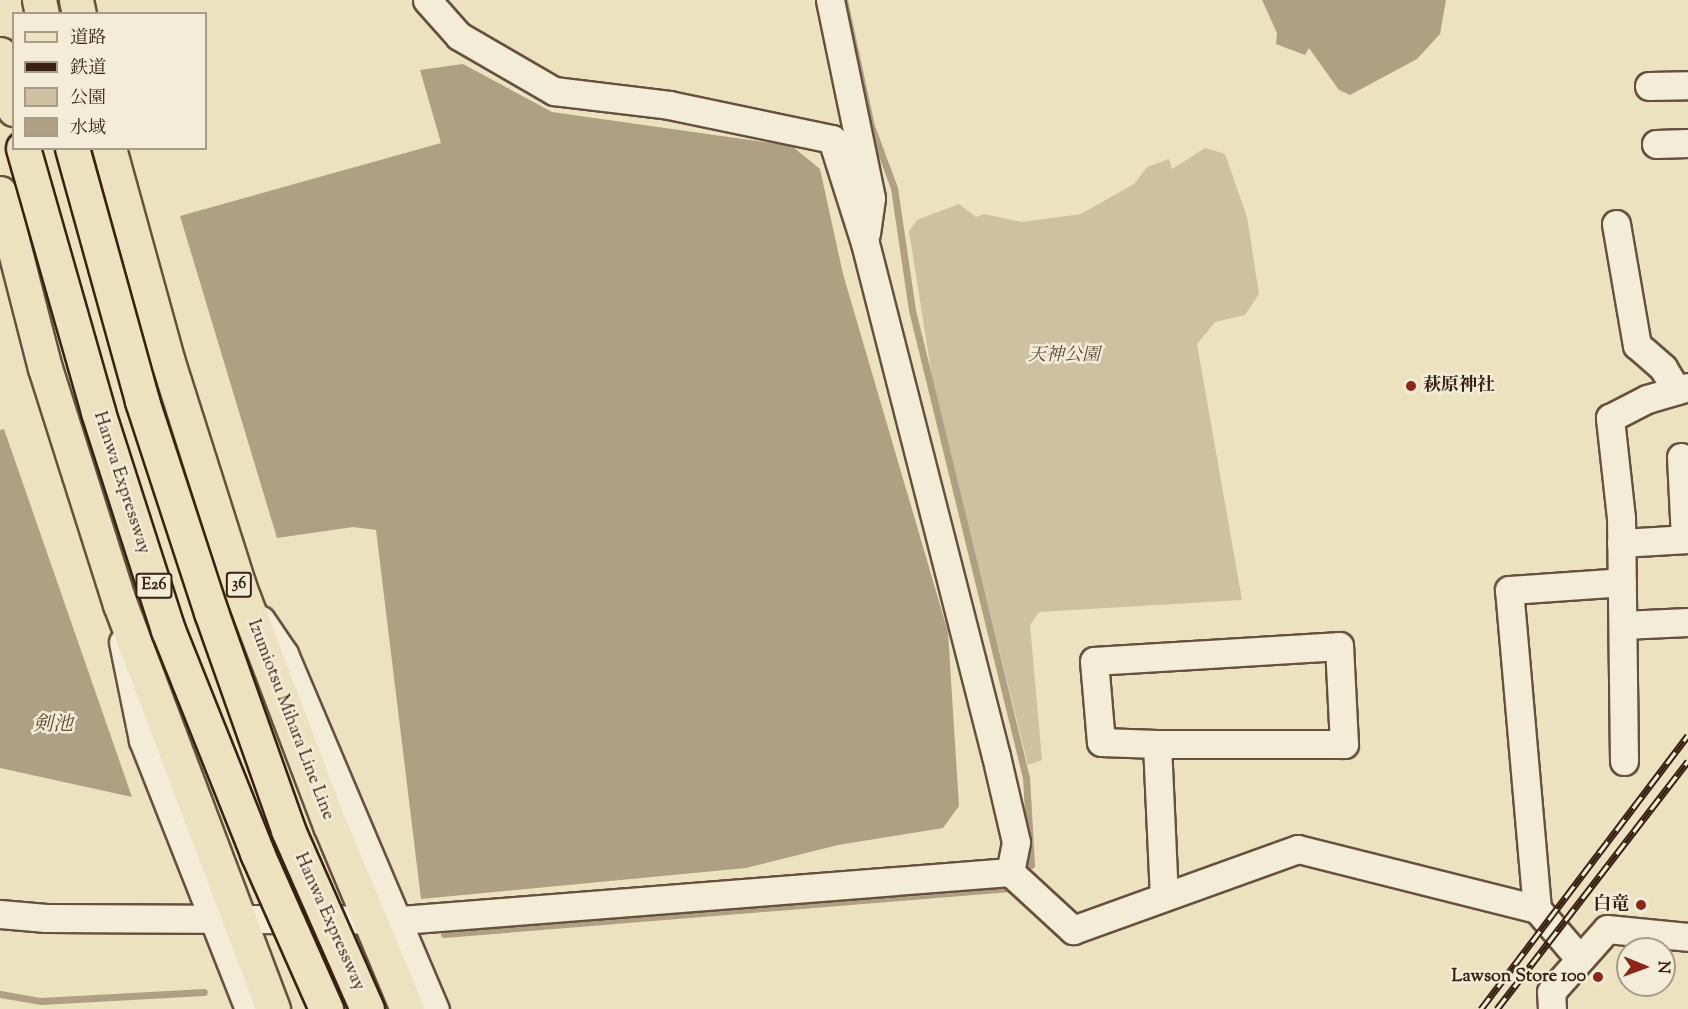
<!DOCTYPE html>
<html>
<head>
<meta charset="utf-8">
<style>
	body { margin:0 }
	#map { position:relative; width:1688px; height:1009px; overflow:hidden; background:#ece2c0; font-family:"Sorts Mill Goudy","Noto Serif JP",serif }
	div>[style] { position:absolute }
	.green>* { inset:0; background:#cdc1a2 }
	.water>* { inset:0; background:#afa084 }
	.stream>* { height:7px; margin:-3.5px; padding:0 3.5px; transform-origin:3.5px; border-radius:3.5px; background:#afa084 }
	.roads { filter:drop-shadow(2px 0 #65513d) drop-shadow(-2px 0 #65513d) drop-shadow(0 2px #65513d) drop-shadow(0 -2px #65513d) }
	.minor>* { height:27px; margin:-13.5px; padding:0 13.5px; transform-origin:13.5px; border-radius:13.5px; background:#f3ecd6 }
	.major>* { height:33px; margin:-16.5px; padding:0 16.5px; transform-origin:16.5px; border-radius:16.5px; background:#ece2c0 }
	.highway>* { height:33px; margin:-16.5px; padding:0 16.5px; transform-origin:16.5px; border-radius:16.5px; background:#ece2c0 }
	.rail>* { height:7px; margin-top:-3.5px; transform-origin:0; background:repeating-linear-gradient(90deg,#f3ecd6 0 14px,#382111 0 28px); box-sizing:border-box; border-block:2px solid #382111 }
	.bridges { filter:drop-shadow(2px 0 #382111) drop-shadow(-2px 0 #382111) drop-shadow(0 2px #382111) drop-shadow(0 -2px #382111) }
	.highway-bridge>* { height:33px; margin:-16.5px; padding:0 16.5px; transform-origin:16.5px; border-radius:16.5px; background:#ece2c0 }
	.dots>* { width:16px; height:16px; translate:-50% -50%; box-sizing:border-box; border:3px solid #f3ecd6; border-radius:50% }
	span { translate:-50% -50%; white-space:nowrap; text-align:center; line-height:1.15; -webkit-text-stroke:5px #f3ecd6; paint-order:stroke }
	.shield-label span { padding:2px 4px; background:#f3ecd6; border:2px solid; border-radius:4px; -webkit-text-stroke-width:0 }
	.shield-label { font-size:16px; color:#382111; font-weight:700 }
	.park-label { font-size:18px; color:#5d4935; font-style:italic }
	.poi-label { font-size:18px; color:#382111; font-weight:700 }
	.left { translate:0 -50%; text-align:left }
	.right { translate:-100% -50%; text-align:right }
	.street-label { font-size:18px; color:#382111 }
	.water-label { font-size:20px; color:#624d39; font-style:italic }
	.legend { position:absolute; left:12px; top:12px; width:195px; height:138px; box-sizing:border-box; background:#f3ecd6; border:2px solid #a89b87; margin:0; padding:8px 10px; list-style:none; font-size:18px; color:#382111 }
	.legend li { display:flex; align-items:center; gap:12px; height:30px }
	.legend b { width:30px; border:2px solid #a89b87 }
	.north { position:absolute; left:1616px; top:937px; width:60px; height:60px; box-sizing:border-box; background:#f3ecd6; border:2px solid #a89b87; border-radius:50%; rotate:91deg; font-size:16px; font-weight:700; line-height:24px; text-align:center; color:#382111 }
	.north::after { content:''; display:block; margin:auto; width:21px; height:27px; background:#8f2418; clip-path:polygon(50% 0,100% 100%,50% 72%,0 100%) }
</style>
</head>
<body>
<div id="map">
	<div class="green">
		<i style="clip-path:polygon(1205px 148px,1225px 154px,1247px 217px,1259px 294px,1245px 315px,1215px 322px,1197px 344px,1242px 600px,1039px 612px,1030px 625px,1042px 760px,1028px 765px,934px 390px,909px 231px,917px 220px,959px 204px,976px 217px,984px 214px,1022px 222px,1081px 214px,1134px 184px,1147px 167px,1169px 159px,1172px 169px)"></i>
	</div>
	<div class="water">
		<i style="clip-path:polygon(1262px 0,1446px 0,1440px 34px,1417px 59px,1350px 95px,1339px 90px,1309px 48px,1305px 55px,1276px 44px,1277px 33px)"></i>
		<i style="clip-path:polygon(463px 64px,552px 112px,792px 146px,820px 169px,843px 274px,948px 632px,959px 806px,943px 828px,838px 845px,746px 868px,421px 899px,376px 530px,353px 527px,277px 538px,180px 216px,441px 143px,420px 70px)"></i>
		<i style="clip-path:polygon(4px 429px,132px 797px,0 768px,0 430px)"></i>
	</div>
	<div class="stream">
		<i style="left:844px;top:0;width:129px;rotate:77.9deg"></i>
		<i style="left:871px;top:126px;width:66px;rotate:69.6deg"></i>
		<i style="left:894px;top:188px;width:123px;rotate:81.6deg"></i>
		<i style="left:912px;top:310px;width:481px;rotate:76.3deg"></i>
		<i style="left:1026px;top:777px;width:88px;rotate:86.7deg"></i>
		<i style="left:444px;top:934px;width:568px;rotate:-4.65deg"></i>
		<i style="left:0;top:994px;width:42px;rotate:9.7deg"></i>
		<i style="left:41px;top:1001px;width:163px;rotate:-3.2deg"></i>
	</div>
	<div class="roads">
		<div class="minor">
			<i style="left:427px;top:0;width:48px;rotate:48.4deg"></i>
			<i style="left:459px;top:36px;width:110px;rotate:30.1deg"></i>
			<i style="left:554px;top:91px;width:116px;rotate:6.9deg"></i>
			<i style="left:669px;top:105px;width:167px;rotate:11.8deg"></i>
			<i style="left:832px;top:139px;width:109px;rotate:72.4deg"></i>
			<i style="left:865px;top:243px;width:529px;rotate:75.68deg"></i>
			<i style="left:996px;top:756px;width:88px;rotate:76.9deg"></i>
			<i style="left:1016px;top:842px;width:31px;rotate:101deg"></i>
			<i style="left:830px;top:0;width:202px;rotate:78.3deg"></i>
			<i style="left:871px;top:198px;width:35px;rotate:98deg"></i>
			<i style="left:1649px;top:86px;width:39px;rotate:-1deg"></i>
			<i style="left:1656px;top:144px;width:32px;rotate:-2deg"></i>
			<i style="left:1616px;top:224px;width:123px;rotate:80.2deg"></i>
			<i style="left:1637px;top:345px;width:35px;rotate:41deg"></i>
			<i style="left:1663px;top:368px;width:26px;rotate:58deg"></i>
			<i style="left:1681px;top:457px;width:82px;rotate:87.2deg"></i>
			<i style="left:1621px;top:543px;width:67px;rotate:-3.4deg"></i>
			<i style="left:261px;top:620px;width:41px;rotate:55.9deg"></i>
			<i style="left:284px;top:654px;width:386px;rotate:67deg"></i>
			<i style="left:1623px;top:625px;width:65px;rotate:-2.6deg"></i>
			<i style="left:123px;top:642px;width:100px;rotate:78.5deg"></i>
			<i style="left:143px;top:740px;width:289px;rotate:68.5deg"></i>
			<i style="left:1157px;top:744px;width:187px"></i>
			<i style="left:1344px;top:744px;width:98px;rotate:-92.9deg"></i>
			<i style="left:1339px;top:646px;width:245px;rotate:176.5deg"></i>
			<i style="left:1094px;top:661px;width:81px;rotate:85.1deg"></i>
			<i style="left:1101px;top:742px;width:56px;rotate:2deg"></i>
			<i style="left:1157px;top:744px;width:153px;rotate:87.4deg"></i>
			<i style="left:1624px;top:761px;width:243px;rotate:-90.7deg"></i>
			<i style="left:1621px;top:518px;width:101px;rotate:-96.3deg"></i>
			<i style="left:1610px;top:418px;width:42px;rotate:-27.2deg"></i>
			<i style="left:1647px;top:399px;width:43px;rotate:-16.3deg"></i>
			<i style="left:1537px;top:909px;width:320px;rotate:-95deg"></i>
			<i style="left:1509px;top:590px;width:113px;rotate:-4deg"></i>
			<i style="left:0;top:914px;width:46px;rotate:5deg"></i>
			<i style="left:46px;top:918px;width:355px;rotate:0.3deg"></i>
			<i style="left:401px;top:920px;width:611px;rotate:-4.51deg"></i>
			<i style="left:1010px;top:872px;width:86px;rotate:42.6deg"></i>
			<i style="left:1073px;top:930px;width:239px;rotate:-19.8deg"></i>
			<i style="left:1298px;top:849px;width:246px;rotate:14.1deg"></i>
			<i style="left:1537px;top:909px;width:65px;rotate:49.4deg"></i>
			<i style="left:1552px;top:1009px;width:17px;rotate:-93deg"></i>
			<i style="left:1551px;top:992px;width:84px;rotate:-48.4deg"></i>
			<i style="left:1607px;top:929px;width:81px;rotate:5.6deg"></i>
		</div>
		<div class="major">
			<i style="left:76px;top:0;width:14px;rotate:78deg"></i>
			<i style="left:109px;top:148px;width:222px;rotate:74.6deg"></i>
			<i style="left:168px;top:362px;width:235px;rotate:72.4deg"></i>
			<i style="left:239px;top:586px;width:256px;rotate:69.2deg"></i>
			<i style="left:330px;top:825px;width:199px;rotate:67.3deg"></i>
			<i style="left:0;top:193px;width:181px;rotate:75.6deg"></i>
			<i style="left:45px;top:368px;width:248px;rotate:72.4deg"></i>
			<i style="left:120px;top:604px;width:433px;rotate:69.3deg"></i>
		</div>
		<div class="highway">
			<i style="left:39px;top:0;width:14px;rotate:78deg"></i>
			<i style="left:0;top:54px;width:57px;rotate:75.7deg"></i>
		</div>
	</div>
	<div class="rail">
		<i style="left:1481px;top:1009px;width:343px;rotate:-52.9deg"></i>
		<i style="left:1497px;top:1009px;width:313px;rotate:-52.4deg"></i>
	</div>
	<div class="bridges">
		<div class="highway-bridge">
			<i style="left:23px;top:148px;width:274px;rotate:74.1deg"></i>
			<i style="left:98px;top:412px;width:229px;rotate:72.2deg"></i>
			<i style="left:168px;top:630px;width:240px;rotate:68.2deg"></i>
			<i style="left:257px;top:853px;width:171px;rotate:66.1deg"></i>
			<i style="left:72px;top:148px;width:263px;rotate:74.5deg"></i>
			<i style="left:142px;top:401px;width:222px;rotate:71.9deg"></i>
			<i style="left:211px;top:612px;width:231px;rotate:70.5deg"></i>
			<i style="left:288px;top:830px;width:196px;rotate:66.2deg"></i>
		</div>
	</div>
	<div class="dots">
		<i style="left:1411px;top:386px;background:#8f2418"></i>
		<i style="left:1641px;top:905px;background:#8f2418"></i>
		<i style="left:1598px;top:977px;background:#8f2418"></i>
	</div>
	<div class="shield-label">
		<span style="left:239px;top:585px">36</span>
		<span style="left:154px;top:586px">E26</span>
	</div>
	<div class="park-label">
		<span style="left:1064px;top:356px">天神公園</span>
	</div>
	<div class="poi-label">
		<span class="left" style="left:1423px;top:386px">萩原神社</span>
		<span class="right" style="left:1629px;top:905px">白竜</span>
		<span class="right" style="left:1586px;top:977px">Lawson Store 100</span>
	</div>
	<div class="street-label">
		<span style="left:121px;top:483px;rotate:72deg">Hanwa Expressway</span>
		<span style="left:290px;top:720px;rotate:69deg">Izumiotsu Mihara Line Line</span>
		<span style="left:329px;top:922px;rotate:66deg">Hanwa Expressway</span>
	</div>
	<div class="water-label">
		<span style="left:53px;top:725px">剣池</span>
	</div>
	<ul class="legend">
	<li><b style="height:8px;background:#ece2c0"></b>道路</li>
	<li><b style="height:8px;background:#382111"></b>鉄道</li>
	<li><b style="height:16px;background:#cdc1a2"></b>公園</li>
	<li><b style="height:16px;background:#afa084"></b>水域</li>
	</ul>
	<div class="north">N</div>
</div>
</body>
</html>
